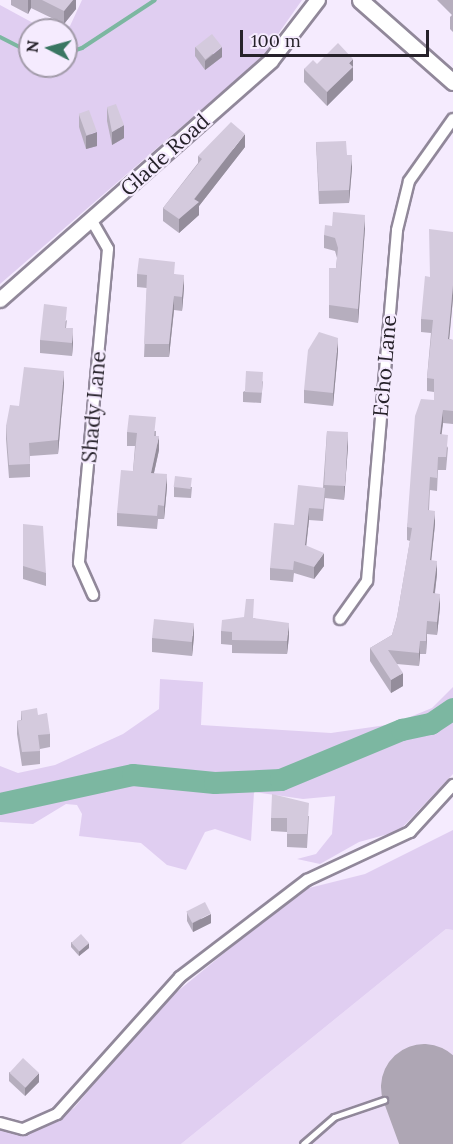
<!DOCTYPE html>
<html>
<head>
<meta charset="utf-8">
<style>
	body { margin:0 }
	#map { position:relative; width:453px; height:1144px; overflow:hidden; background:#f5ebfe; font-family:Lora,serif }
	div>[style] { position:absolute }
	.built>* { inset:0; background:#ebddf7 }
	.green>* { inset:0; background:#e0cef1 }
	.stream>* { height:4px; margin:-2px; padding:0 2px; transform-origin:2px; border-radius:2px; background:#7cb7a1 }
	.river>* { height:22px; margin:-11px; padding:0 11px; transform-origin:11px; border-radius:11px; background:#7cb7a1 }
	.taxiway>* { height:34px; margin:-17px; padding:0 17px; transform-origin:17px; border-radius:17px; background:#aea6b4 }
	.runway>* { height:86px; margin:-43px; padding:0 43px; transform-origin:43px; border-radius:43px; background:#aea6b4 }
	.roads { filter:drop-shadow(2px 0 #91889a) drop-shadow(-2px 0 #91889a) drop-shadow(0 2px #91889a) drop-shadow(0 -2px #91889a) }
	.service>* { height:5px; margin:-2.5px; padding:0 2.5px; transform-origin:2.5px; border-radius:2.5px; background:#fff }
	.minor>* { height:10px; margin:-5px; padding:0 5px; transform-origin:5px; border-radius:5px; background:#fff }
	.tertiary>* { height:14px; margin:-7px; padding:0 7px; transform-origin:7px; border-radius:7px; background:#fff }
	.secondary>* { height:15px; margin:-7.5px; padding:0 7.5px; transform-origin:7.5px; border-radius:7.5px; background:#fff }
	.wall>* { inset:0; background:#b6aebe }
	.shaded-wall>* { inset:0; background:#948d9b }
	.building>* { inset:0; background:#d4cadd; transform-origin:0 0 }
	span { translate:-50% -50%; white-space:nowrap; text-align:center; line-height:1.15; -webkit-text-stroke:4.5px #f5ebfe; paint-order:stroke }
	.street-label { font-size:21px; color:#26222a }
	.north { position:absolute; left:18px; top:18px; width:60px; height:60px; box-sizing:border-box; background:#f5ebfe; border:2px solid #a29ba9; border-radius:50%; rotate:276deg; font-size:16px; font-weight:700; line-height:24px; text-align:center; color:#26222a }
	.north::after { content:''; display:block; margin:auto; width:21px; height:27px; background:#397662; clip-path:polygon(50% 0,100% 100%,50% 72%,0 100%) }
	.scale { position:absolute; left:240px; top:30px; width:189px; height:27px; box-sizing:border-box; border:3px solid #26222a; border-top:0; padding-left:8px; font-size:18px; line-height:21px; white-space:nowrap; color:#26222a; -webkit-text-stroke:4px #f5ebfe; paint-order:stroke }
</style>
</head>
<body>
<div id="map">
	<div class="built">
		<i style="clip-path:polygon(446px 929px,453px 930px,453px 1144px,181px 1144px)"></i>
	</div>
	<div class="green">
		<i style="clip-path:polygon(evenodd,82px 0,302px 0,262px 57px,0 284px,0 5px,46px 30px,70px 26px,82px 0,30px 30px,66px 30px,66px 66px,30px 66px,30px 30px)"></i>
		<i style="clip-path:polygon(160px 679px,203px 682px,201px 725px,331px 733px,393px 724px,432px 708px,453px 687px,453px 704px,431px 722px,279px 777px,215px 781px,132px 773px,0 800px,0 766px,18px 773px,55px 765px,123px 734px,159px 709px)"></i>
		<i style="clip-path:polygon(453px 713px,453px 774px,399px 831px,359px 842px,320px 864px,297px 859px,316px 854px,332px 834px,335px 796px,303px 799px,254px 792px,251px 841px,215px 829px,205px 832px,186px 870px,167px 865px,141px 843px,79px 836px,82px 814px,77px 805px,66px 804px,33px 824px,0 822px,0 808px,60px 798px,98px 782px,133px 778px,215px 784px,282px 782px,401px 733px,431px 727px)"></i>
		<i style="clip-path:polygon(453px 830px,453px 930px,446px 929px,181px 1144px,0 1144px,0 1130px,24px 1136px,74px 1108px,156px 1009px,301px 890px,365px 874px)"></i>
	</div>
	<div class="stream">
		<i style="left:0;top:37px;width:34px;rotate:27deg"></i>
		<i style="left:66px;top:53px;width:17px;rotate:-17deg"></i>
		<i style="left:82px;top:48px;width:87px;rotate:-33.3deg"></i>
	</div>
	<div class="river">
		<i style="left:0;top:804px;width:136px;rotate:-12.3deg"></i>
		<i style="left:133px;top:775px;width:82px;rotate:5.6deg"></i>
		<i style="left:215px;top:783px;width:66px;rotate:-2.6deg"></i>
		<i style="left:281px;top:780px;width:131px;rotate:-22.5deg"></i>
		<i style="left:402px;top:730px;width:30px;rotate:-12deg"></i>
		<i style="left:431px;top:724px;width:27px;rotate:-34deg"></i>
	</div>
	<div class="taxiway">
		<i style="left:448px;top:1144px;width:26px;rotate:-79deg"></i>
	</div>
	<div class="runway">
		<i style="left:424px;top:1087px;width:61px;rotate:69.8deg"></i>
	</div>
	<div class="roads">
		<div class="service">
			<i style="left:303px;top:1144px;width:41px;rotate:-41.1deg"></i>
			<i style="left:334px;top:1117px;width:53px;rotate:-18.8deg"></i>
		</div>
		<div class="minor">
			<i style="left:92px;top:221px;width:32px;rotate:60deg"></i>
			<i style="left:108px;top:249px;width:315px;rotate:95.3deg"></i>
			<i style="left:79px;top:563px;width:35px;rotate:66deg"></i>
			<i style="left:340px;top:619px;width:47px;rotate:-54.6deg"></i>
			<i style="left:367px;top:581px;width:352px;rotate:-85.1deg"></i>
			<i style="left:397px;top:230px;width:50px;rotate:-76.2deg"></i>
			<i style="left:409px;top:181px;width:76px;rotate:-54.6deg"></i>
			<i style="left:0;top:1123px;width:24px;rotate:15deg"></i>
			<i style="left:23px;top:1129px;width:37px;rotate:-24deg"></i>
			<i style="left:57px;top:1114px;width:184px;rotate:-48.1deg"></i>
			<i style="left:180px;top:977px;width:160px;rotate:-37.4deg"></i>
			<i style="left:307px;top:880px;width:114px;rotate:-25deg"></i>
			<i style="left:410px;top:832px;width:64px;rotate:-47.5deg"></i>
		</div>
		<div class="tertiary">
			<i style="left:0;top:300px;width:361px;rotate:-41.4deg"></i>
			<i style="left:271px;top:61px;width:77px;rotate:-52.4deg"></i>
		</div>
		<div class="secondary">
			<i style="left:360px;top:0;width:124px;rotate:41.4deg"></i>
		</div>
	</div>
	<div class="wall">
		<i style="clip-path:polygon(11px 0,76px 0,76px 9px,64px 24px,31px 8px,28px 14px,11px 5px)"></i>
		<i style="clip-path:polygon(437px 0,453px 0,453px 32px,450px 29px,450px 17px,452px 15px)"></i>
		<i style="clip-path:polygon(195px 47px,222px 57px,205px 70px,195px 56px)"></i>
		<i style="clip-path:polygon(317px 64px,353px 72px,353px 80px,327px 106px,304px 82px,304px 69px)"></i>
		<i style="clip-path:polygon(107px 107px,124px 138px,112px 145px,107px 121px)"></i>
		<i style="clip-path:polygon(79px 114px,97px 146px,86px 149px,79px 127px)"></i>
		<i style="clip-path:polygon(316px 142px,347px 155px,352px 168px,349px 203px,319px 204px)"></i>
		<i style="clip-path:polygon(245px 147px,199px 206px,199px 215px,179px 233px,163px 221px,163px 208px,198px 163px,198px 156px)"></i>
		<i style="clip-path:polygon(365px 228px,358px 323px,329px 318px,329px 268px,336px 268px,337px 258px,335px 251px,324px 248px,324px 235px)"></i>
		<i style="clip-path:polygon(453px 232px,453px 298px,449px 339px,453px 340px,453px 424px,443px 423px,441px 434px,448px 448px,446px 470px,438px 470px,437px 491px,430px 490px,429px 510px,435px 524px,431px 560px,437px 574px,435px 593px,440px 607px,437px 635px,427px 634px,426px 654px,420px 654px,419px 666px,397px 664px,403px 686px,391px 693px,370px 661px,370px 648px,392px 635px,397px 617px,410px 541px,407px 540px,407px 527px,434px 400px,434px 392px,427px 391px,427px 378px,431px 333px,421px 332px,421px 319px)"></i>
		<i style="clip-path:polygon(137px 274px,175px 274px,184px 288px,182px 311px,174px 310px,169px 357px,144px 357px,147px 288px,137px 287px)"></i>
		<i style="clip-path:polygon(67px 320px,66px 328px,73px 342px,72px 356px,40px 353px,40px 340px)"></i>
		<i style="clip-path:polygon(338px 351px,333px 406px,304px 403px,304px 390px)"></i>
		<i style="clip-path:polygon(263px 381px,261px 403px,243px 402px,243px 392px)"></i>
		<i style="clip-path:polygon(64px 384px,58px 454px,30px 456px,30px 477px,9px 478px,6px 439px,6px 426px,19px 406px)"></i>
		<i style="clip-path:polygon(156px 431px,156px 436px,159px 450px,154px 473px,167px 487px,164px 519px,158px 519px,157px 529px,117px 526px,117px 513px,133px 471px,135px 446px,127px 446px,127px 432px)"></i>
		<i style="clip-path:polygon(327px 431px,348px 446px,344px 500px,325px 498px,323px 521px,309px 520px,306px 546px,324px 566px,314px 579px,294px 573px,293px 582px,270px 580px,270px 568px,294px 525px,323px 488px)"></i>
		<i style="clip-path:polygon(174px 487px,192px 487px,191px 498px,174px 497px)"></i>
		<i style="clip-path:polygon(23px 524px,46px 573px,46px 586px,23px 579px)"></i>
		<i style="clip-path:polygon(254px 618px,289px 636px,287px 654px,232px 653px,232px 645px,221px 644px,221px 631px)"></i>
		<i style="clip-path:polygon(194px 636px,192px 656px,152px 652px,152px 638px)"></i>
		<i style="clip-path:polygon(21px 711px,38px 715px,50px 734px,50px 747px,40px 749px,40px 764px,22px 766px,17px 734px,17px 721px,21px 720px)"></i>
		<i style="clip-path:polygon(309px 816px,307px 848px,287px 847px,287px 832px,271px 831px,271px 818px)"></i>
		<i style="clip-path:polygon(187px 912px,211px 923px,193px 932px,187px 921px)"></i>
		<i style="clip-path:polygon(71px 942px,89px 948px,79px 956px,71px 947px)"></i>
		<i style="clip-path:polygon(9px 1072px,39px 1082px,25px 1096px,9px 1081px)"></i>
	</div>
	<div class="shaded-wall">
		<i style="clip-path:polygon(28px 0,31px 0,31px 8px,28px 14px)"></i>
		<i style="clip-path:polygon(73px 0,76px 0,76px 9px,64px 24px,64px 11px)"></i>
		<i style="clip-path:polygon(222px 47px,222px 57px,205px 70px,205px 61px)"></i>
		<i style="clip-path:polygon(353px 59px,353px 80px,327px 106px,327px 92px,349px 63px)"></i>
		<i style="clip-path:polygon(124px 125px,124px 138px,112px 145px,112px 132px)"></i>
		<i style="clip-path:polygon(97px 132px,97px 146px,86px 149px,86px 136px)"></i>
		<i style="clip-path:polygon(245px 134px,245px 147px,199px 206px,199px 215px,179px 233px,179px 219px)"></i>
		<i style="clip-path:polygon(352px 155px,352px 168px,349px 203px,349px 190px)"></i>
		<i style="clip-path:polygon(365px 215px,365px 228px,358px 323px,358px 309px)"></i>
		<i style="clip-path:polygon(184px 275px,184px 288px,182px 311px,182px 297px)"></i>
		<i style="clip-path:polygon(453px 285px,453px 298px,448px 352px,448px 339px)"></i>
		<i style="clip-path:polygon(174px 296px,174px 310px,169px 357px,169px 344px)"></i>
		<i style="clip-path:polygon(73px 328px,73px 342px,72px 356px,72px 343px)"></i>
		<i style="clip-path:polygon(338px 338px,338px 351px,333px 406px,333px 393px)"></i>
		<i style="clip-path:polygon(64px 371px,64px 384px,58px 454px,58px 440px)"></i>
		<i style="clip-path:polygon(443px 410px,443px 423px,440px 447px,440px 434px)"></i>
		<i style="clip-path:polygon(348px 432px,348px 446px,344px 500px,344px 486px)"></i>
		<i style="clip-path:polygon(159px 436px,159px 450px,151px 486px,151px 473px)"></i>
		<i style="clip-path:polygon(167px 474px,167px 487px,164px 519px,164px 506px)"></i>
		<i style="clip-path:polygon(309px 508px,309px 520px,305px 557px,305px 545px)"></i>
		<i style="clip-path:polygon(435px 511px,435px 524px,430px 573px,430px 560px)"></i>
		<i style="clip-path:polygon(324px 553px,324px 566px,314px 579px,314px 567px)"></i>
		<i style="clip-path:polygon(437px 561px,437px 574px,433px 606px,433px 593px)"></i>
		<i style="clip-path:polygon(440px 594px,440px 607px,437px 635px,437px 622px)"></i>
		<i style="clip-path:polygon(427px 621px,427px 634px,426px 654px,426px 641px)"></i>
		<i style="clip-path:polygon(194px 623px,194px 636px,192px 656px,192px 642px)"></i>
		<i style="clip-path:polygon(289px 623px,289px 636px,287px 654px,287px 641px)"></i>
		<i style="clip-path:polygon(420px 641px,420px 654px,419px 666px,419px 653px)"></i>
		<i style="clip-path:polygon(403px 673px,403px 686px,391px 693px,391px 680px)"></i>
		<i style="clip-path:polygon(211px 914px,211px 923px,193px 932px,193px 923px)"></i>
		<i style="clip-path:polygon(89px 943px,89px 948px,79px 956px,79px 951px)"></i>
		<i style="clip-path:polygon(39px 1073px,39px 1082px,25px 1096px,25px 1087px)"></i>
	</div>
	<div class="building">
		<i style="clip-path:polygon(42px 0,73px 0,64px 11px)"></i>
		<i style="left:212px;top:34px;width:16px;height:21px;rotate:52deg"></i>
		<i style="clip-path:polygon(338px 43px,353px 59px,349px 63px,353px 67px,327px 92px,304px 69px,313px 60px,317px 64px)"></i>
		<i style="clip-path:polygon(116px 104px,124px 125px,112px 132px,107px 107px)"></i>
		<i style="left:89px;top:110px;width:23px;height:11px;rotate:70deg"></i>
		<i style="clip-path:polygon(231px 122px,245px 134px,194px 199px,199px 202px,179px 219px,163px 208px,202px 159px,198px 156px)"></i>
		<i style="clip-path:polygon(346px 141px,347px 155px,352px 155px,349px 190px,319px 191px,316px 142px)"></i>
		<i style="clip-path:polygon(333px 212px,365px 215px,358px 309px,329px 305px,329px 268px,336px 268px,338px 248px,335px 238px,324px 235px,325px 225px,332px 226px)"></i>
		<i style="clip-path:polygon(429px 229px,453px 232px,453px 285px,448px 339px,453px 340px,453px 411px,443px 410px,440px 434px,448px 435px,446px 457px,438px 457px,437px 478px,430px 477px,428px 510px,435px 511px,430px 560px,437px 561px,433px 593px,440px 594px,437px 622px,427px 621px,426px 641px,420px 641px,419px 653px,388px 650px,403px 673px,391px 680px,370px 648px,392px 635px,397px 617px,412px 528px,407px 527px,415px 416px,421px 399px,434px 400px,434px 379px,427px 378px,433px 320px,421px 319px,425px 276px,430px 277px)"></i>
		<i style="clip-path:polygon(139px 258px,175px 262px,174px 274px,184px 275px,182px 297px,174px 296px,169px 344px,144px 344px,147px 275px,137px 274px)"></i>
		<i style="clip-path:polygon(44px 304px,67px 307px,65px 328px,73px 328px,72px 343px,40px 340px)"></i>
		<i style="clip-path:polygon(319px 332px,338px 338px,333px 393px,304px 390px,308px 350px)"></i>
		<i style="clip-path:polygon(24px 367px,64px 371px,58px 440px,29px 443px,30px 464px,9px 465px,6px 426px,10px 405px,19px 406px)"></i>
		<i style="left:246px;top:371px;width:17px;height:21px;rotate:3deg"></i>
		<i style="clip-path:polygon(129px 415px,156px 417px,154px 436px,159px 436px,151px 473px,167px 474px,164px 506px,158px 505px,157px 516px,117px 513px,121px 470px,133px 471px,137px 433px,127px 432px)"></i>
		<i style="left:327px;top:431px;width:21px;height:54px;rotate:3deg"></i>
		<i style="left:175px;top:476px;width:17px;height:11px;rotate:7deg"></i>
		<i style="clip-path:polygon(298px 485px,325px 488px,323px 509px,309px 508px,305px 545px,324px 553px,314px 567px,294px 561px,293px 570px,270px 568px,274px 523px,294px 525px)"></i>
		<i style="clip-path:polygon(23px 524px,43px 526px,46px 573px,23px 566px)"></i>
		<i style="clip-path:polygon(246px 599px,254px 599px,253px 618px,289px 623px,287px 641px,232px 640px,232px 632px,221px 631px,222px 620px,244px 617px)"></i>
		<i style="left:154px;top:619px;width:40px;height:19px;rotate:6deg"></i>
		<i style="clip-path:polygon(37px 708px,38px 715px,47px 713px,50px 734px,38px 735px,40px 751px,22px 752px,17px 721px,22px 720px,21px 711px)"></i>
		<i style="clip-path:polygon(272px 794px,309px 803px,307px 834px,287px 834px,287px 818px,271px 818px)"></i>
		<i style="left:205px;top:902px;width:13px;height:21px;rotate:63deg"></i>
		<i style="left:81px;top:934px;width:12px;height:13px;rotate:48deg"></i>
		<i style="left:23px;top:1058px;width:22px;height:20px;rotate:43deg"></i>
	</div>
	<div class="street-label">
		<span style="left:165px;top:155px;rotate:-42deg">Glade Road</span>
		<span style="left:385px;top:366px;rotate:-85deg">Echo Lane</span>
		<span style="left:94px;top:407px;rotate:-85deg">Shady Lane</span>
	</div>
	<div class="north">N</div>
	<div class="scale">100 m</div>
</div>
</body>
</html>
